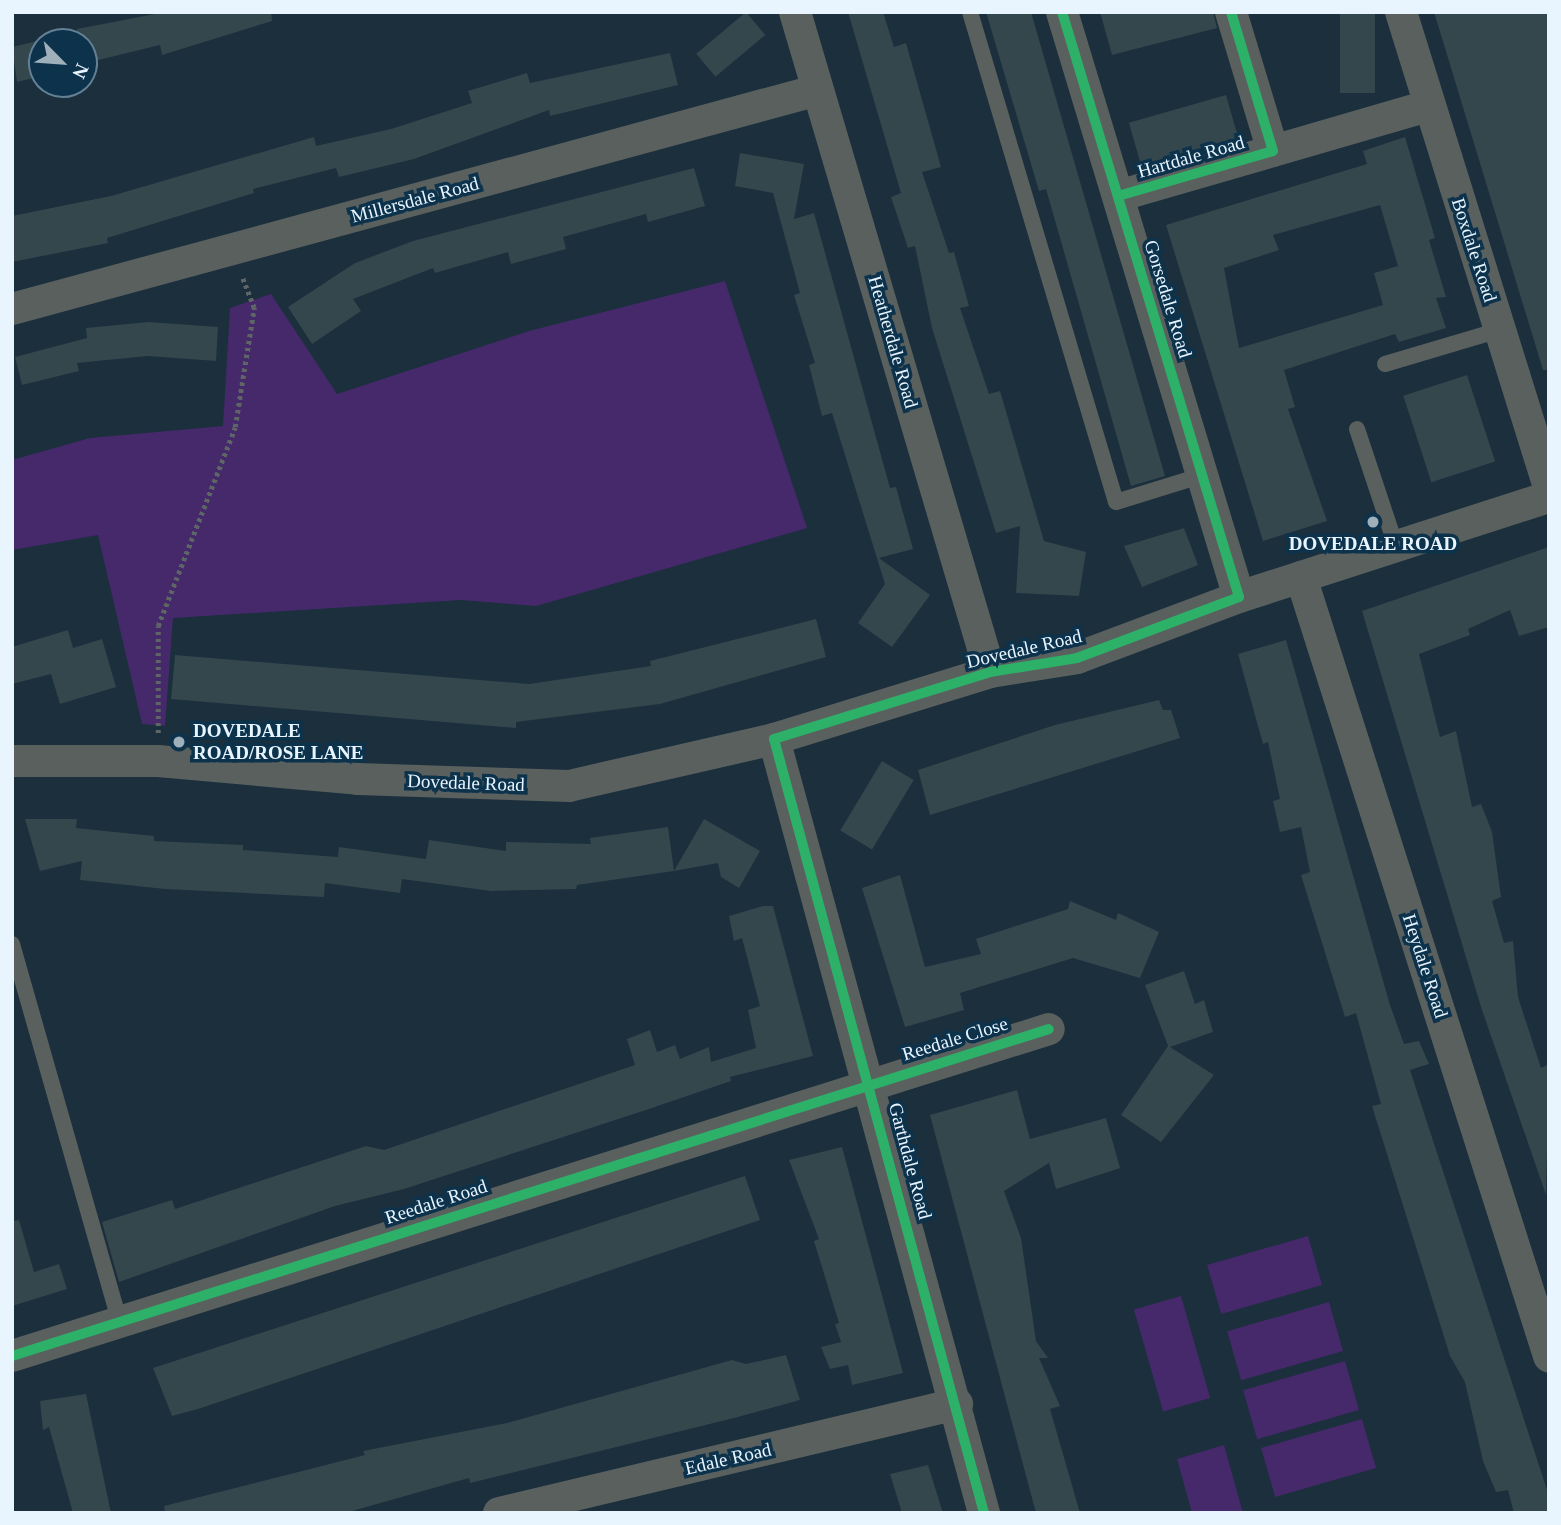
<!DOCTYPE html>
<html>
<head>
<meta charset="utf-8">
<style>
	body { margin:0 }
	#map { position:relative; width:1561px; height:1525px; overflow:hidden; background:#1b2f3d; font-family:"Times New Roman",serif }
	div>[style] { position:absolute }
	.green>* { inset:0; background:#45296a; transform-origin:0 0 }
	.building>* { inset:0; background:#33474d; transform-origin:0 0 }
	.path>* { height:4.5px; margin-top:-2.25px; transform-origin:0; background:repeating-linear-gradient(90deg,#5d6566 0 3.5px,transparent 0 7px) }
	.service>* { height:16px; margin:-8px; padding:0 8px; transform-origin:8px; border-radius:8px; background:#5a605e }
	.minor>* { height:32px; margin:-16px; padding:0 16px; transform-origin:16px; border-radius:16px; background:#5a605e }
	.cycleway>* { height:10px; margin:-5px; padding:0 5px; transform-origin:5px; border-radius:5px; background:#2db169 }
	.dots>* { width:19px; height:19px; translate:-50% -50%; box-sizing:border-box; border:4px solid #0c324c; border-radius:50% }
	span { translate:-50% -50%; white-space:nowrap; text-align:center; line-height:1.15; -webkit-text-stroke:7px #0c324c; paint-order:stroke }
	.street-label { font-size:19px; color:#e8f5ff }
	.poi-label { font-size:19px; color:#e8f5ff; font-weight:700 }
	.left { translate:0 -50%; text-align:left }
	.frame { position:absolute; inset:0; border:14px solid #e8f5ff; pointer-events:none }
	.north { position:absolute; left:28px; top:28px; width:70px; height:70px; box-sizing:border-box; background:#0c324c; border:2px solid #648094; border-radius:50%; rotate:115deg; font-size:19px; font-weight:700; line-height:28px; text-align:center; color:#e8f5ff }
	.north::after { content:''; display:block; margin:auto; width:24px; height:32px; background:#a0b0bb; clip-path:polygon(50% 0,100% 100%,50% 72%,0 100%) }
</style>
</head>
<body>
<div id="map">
	<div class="green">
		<i style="clip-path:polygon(725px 281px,807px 528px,536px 606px,461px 600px,173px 618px,165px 726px,142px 724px,98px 535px,12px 550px,12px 460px,90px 438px,223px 426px,230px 308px,271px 294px,337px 394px,529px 331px)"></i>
		<i style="left:1308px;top:1236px;width:51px;height:105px;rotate:74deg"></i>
		<i style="left:1181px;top:1296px;width:106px;height:49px;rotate:74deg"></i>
		<i style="left:1329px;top:1302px;width:51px;height:106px;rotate:74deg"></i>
		<i style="left:1345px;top:1361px;width:51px;height:106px;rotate:74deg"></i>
		<i style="left:1362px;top:1419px;width:51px;height:105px;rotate:74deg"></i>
		<i style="clip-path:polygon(1224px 1445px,1243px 1513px,1192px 1513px,1177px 1459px)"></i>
	</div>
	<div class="building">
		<i style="clip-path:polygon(165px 12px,271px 12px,272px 21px,162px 55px,160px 45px,86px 63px,77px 29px)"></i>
		<i style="left:746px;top:12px;width:30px;height:65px;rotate:50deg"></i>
		<i style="clip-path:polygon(848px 12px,883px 12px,894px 47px,906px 43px,941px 167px,922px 172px,949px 253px,954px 252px,969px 306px,960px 308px,989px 394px,1000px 391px,1044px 541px,1086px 552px,1079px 596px,1016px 593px,1020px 526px,996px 533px,932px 328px,915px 246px,908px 248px,891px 197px,901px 193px)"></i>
		<i style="clip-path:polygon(986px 12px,1031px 12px,1165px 476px,1131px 486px,1046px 189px,1039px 191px)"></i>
		<i style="clip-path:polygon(1100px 12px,1213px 12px,1217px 28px,1112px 55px)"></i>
		<i style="left:1340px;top:12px;width:35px;height:81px"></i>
		<i style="clip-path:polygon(1434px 12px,1549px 12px,1549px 370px,1543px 370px)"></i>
		<i style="clip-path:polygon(42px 40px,42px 76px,17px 82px,12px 47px)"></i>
		<i style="clip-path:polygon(670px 53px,678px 85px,550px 116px,549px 110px,414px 159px,339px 177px,336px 168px,253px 189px,254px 193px,107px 238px,108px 243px,12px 262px,12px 216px,111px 196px,314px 137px,316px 146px,391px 129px,472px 103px,468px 91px,527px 73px,530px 83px)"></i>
		<i style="left:1226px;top:95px;width:44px;height:101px;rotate:74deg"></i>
		<i style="clip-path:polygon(evenodd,1405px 137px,1435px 238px,1429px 240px,1446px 297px,1436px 298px,1446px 328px,1399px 342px,1395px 334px,1284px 370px,1295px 407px,1288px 409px,1327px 521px,1263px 541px,1166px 225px,1367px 164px,1363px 151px,1405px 137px,1380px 205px,1398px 266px,1374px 273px,1383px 305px,1239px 348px,1224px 268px,1279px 250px,1273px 235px,1380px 205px)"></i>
		<i style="clip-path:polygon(740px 153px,804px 164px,794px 219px,814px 213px,890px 488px,896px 487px,913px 549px,879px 558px,930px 595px,892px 647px,858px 623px,885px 584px,832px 413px,822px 416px,809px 365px,815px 363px,794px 295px,800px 293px,773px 193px,735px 186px)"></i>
		<i style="clip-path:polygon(694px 168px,705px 206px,648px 222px,646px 214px,563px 237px,566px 249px,511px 264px,508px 252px,435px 273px,433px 268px,353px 299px,361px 311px,312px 344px,288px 307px,355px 263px,413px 241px)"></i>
		<i style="clip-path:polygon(149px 322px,218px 327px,216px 361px,148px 356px,77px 363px,79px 371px,22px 385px,15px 357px,87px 338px,86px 328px)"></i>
		<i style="left:1467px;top:375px;width:91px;height:67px;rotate:72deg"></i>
		<i style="clip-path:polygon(1184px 528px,1198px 565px,1142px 587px,1124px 546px)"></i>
		<i style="clip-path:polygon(1549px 547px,1549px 627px,1519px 636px,1510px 610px,1468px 629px,1470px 635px,1419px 654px,1440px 737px,1456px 731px,1472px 807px,1481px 804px,1492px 832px,1501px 897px,1492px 901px,1504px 943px,1513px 941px,1518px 997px,1541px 1068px,1549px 1064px,1546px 1195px,1481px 1007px,1362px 611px)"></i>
		<i style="clip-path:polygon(816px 619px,826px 657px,660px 704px,516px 722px,516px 728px,171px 699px,175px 655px,529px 684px,651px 666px,650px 661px)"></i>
		<i style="clip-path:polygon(68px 630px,73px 648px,102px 639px,116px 687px,60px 704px,51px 674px,12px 684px,12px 647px)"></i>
		<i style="clip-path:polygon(1286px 640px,1390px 1005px,1404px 1044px,1419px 1041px,1429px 1064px,1410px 1070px,1549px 1496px,1549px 1513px,1514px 1513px,1508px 1490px,1496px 1492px,1483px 1461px,1465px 1382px,1450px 1356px,1372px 1106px,1381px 1104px,1356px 1013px,1345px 1017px,1301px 875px,1310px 872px,1301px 827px,1280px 832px,1273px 801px,1280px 799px,1268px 742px,1263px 744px,1238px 654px)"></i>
		<i style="clip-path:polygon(1159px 700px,1163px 710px,1171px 710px,1180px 738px,930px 815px,918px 770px,1055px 725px)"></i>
		<i style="left:882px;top:761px;width:37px;height:81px;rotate:31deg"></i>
		<i style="clip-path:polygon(25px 819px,77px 819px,76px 828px,154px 836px,154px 841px,243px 845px,243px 850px,338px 857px,339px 847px,426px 859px,429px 840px,506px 851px,506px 842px,591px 844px,590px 838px,668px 827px,674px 871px,577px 885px,576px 889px,491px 891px,402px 879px,400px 893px,325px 883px,324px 897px,165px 889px,80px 880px,82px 861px,40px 871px)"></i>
		<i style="clip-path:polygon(704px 819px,760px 851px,739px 888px,721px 877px,718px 863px,674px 871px)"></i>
		<i style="clip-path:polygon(900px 875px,925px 967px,981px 954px,976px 939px,1068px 909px,1070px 901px,1116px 920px,1118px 913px,1159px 932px,1140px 978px,1073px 958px,960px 993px,964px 1010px,905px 1027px,862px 888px)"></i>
		<i style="clip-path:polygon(763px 906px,773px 906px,813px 1056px,730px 1077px,731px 1081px,646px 1110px,404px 1189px,335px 1206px,119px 1282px,102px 1222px,172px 1200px,175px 1209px,366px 1146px,384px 1150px,635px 1065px,627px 1039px,650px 1030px,657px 1052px,675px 1045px,680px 1059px,709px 1047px,711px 1062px,756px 1048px,748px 1010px,760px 1006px,742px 938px,734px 941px,729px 916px)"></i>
		<i style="clip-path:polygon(1184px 971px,1195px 1004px,1204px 1000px,1213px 1032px,1170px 1047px,1214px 1075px,1161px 1142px,1121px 1115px,1168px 1046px,1145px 985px)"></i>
		<i style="clip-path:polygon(1017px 1090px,1030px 1139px,1106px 1118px,1120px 1168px,1056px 1189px,1049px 1163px,1004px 1191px,1021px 1238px,1036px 1341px,1048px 1358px,1039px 1358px,1060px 1406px,1050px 1409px,1080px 1513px,1036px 1513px,930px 1115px)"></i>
		<i style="clip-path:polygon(842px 1147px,903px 1373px,852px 1385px,848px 1365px,830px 1369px,821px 1347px,841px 1342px,835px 1324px,839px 1323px,814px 1241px,819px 1239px,789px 1160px)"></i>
		<i style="clip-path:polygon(745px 1176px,760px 1220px,198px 1409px,172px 1416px,153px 1368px)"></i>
		<i style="clip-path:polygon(19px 1220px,34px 1272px,59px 1264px,67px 1289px,12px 1306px,12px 1221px)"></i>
		<i style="clip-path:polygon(786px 1355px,800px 1400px,738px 1417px,470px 1483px,469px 1478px,345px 1513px,165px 1513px,164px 1506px,365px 1455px,363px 1451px,507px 1423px,732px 1360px,746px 1364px)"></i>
		<i style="clip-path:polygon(86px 1394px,111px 1513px,73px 1513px,49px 1427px,43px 1430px,40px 1401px)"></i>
		<i style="clip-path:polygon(928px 1465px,943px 1513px,902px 1513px,890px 1474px)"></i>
	</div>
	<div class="path">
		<i style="left:158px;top:733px;width:107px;rotate:-90deg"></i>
		<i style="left:158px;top:626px;width:213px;rotate:-68.8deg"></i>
		<i style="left:235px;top:427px;width:121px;rotate:-80.9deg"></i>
		<i style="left:254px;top:308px;width:33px;rotate:-111deg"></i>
	</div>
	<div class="service">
		<i style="left:970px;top:12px;width:511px;rotate:73.41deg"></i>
		<i style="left:1116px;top:502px;width:91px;rotate:-17.2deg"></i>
		<i style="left:1385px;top:364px;width:120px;rotate:-16.5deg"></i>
		<i style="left:1357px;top:429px;width:123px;rotate:71.6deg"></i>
		<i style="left:12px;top:944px;width:391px;rotate:74.1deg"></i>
	</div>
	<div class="minor">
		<i style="left:795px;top:12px;width:688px;rotate:73.54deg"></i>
		<i style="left:1062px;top:12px;width:611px;rotate:73.17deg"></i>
		<i style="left:1231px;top:12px;width:145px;rotate:73.2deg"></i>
		<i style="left:1401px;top:12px;width:498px;rotate:72.7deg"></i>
		<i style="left:1118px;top:196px;width:323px;rotate:-16.2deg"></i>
		<i style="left:12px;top:309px;width:835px;rotate:-15.2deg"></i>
		<i style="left:1301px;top:577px;width:818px;rotate:72.34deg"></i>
		<i style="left:774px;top:739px;width:802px;rotate:74.82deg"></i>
		<i style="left:12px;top:761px;width:146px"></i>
		<i style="left:158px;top:761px;width:201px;rotate:5.1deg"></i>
		<i style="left:358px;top:779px;width:211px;rotate:1.9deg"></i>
		<i style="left:569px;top:786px;width:210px;rotate:-12.9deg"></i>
		<i style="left:774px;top:739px;width:226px;rotate:-17.2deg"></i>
		<i style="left:990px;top:672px;width:88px;rotate:-9.1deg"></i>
		<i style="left:1077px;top:658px;width:173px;rotate:-20.6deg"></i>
		<i style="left:1239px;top:597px;width:326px;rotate:-17.9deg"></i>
		<i style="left:12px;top:1356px;width:1087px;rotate:-17.5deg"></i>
		<i style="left:499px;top:1513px;width:471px;rotate:-13.4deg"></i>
	</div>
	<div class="cycleway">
		<i style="left:1118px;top:196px;width:161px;rotate:-16.2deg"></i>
		<i style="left:1273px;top:151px;width:145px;rotate:-106.8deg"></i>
		<i style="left:12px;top:1356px;width:1087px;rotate:-17.5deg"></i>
		<i style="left:984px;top:1513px;width:802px;rotate:-105.18deg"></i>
		<i style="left:774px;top:739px;width:226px;rotate:-17.2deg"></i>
		<i style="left:990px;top:672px;width:88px;rotate:-9.1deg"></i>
		<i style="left:1077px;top:658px;width:173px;rotate:-20.6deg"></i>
		<i style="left:1239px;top:597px;width:611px;rotate:-106.83deg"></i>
	</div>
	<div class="dots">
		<i style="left:1373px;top:522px;background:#a0b0bb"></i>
		<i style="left:179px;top:742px;background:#a0b0bb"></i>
	</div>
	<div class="street-label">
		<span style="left:1191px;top:157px;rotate:-16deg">Hartdale Road</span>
		<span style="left:415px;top:200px;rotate:-15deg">Millersdale Road</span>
		<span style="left:1474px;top:250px;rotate:72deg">Boxdale Road</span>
		<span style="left:1168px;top:299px;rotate:73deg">Gorsedale Road</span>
		<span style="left:893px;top:342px;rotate:74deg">Heatherdale Road</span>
		<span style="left:1024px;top:649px;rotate:-13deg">Dovedale Road</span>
		<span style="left:466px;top:783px;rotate:2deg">Dovedale Road</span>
		<span style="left:1425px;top:966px;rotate:72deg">Heydale Road</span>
		<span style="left:955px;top:1039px;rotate:-17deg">Reedale Close</span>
		<span style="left:910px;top:1161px;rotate:75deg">Garthdale Road</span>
		<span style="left:436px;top:1202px;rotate:-18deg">Reedale Road</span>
		<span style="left:728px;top:1459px;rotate:-13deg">Edale Road</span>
	</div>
	<div class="poi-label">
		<span style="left:1373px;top:544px">DOVEDALE ROAD</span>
		<span class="left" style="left:193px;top:742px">DOVEDALE<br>ROAD/ROSE LANE</span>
	</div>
	<div class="frame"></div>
	<div class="north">N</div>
</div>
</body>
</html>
